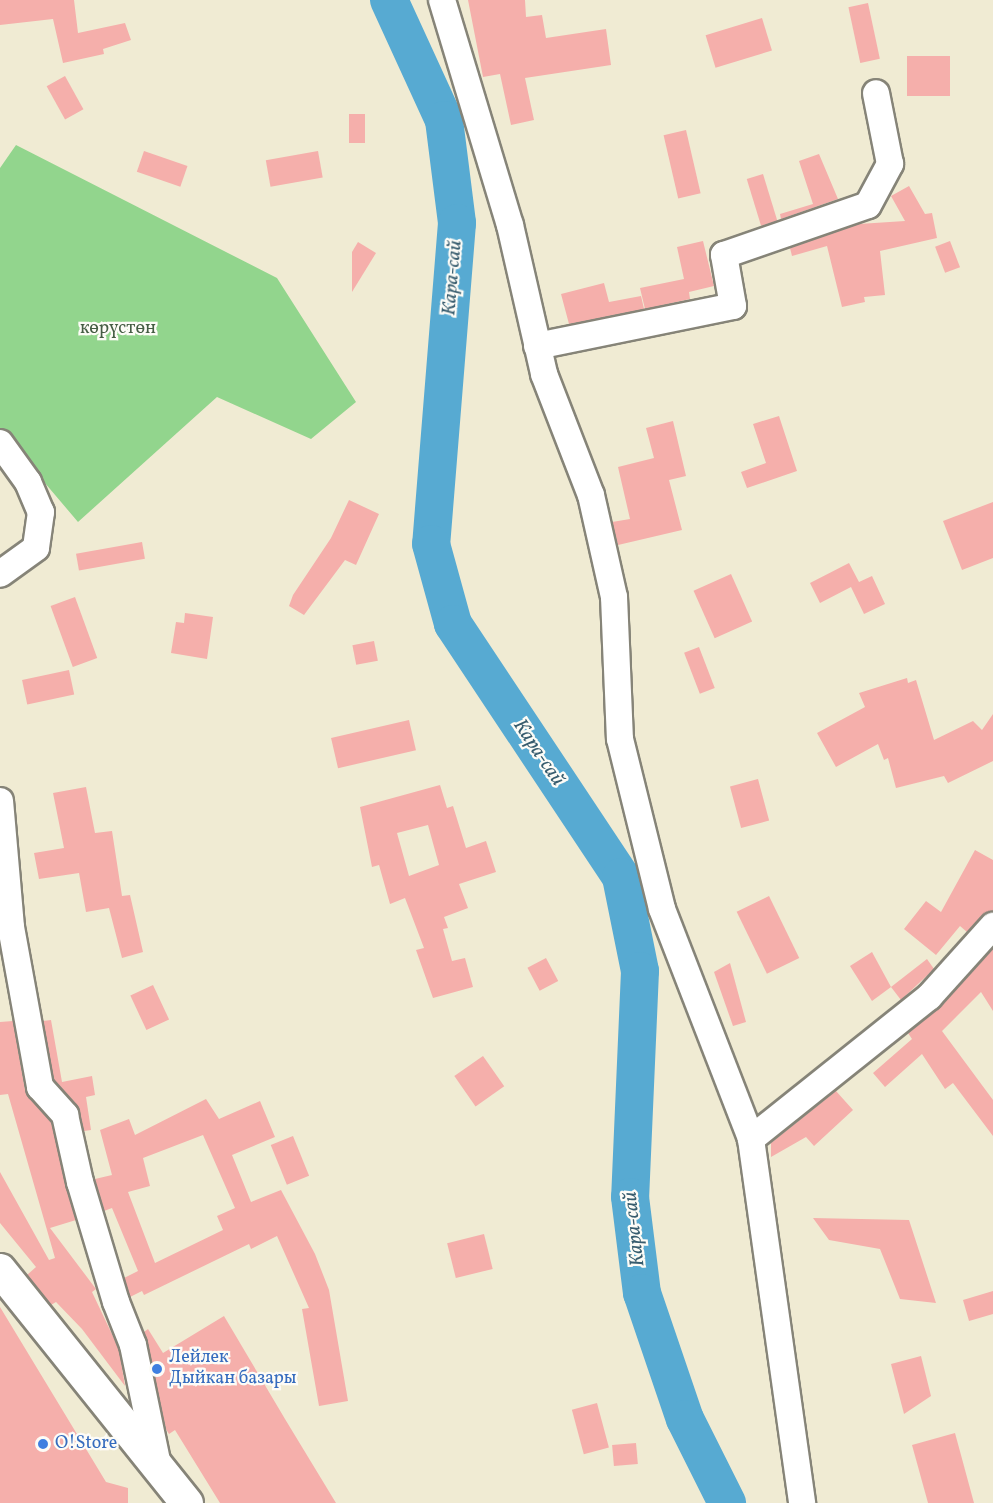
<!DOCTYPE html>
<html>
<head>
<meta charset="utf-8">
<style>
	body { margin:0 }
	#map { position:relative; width:993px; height:1503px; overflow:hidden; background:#f0ebd3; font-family:Vollkorn,serif }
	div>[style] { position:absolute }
	.green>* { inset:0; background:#92d58d }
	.river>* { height:38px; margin:-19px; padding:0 19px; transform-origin:19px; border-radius:19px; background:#57aad2 }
	.building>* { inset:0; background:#f5afab; transform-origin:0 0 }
	.roads { filter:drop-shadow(2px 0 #868478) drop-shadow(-2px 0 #868478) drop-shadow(0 2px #868478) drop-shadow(0 -2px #868478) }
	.minor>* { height:26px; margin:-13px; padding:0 13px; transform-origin:13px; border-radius:13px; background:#fff }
	.major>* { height:32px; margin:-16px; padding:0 16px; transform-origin:16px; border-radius:16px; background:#fff }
	.dots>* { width:16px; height:16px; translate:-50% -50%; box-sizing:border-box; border:3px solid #fdfcf7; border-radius:50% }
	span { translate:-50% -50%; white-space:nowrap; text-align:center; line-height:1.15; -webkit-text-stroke:4.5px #fdfcf7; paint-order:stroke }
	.park-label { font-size:18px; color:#455d44 }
	.shop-label { font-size:18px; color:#366cbe }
	.left { translate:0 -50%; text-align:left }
	.water-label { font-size:20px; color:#375c6e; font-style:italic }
</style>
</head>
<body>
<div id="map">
	<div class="green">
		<i style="clip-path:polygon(16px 145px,277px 278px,356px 402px,311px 439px,217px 397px,78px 522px,0 430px,0 168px)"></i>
	</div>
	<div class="river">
		<i style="left:389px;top:0;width:132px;rotate:65.4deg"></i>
		<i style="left:444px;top:120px;width:104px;rotate:82.8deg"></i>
		<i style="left:457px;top:223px;width:322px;rotate:94.6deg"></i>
		<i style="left:431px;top:544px;width:83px;rotate:74.6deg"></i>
		<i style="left:453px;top:624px;width:304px;rotate:56.4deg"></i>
		<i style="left:621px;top:877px;width:96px;rotate:78.6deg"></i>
		<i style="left:640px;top:971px;width:226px;rotate:92.5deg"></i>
		<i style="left:630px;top:1197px;width:97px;rotate:82.9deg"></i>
		<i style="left:642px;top:1293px;width:133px;rotate:71.2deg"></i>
		<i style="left:685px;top:1419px;width:94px;rotate:63.4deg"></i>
	</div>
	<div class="building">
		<i style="clip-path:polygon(0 0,74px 0,78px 33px,125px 23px,131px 40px,103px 49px,104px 54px,63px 63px,53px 19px,0 25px)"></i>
		<i style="clip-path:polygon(468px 0,525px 0,526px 17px,542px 15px,546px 38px,606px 29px,611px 65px,525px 78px,534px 120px,511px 125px,500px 74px,483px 77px)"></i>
		<i style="left:868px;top:3px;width:57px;height:20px;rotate:78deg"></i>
		<i style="left:762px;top:18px;width:34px;height:59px;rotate:73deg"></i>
		<i style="left:907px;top:56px;width:43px;height:40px"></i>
		<i style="left:65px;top:76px;width:38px;height:21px;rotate:61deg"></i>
		<i style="left:349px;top:114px;width:16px;height:29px"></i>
		<i style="left:686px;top:130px;width:65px;height:23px;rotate:77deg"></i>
		<i style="left:144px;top:151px;width:46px;height:22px;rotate:19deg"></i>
		<i style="left:318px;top:151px;width:27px;height:53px;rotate:80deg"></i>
		<i style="clip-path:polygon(819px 154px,838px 199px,781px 219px,780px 214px,813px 204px,799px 161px)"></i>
		<i style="left:763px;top:174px;width:49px;height:17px;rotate:73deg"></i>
		<i style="clip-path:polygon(909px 186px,925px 214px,932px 213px,937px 238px,880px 251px,885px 295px,864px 297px,865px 302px,842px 307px,827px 246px,792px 256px,790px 248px,859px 224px,905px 221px,891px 196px)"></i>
		<i style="clip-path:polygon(703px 241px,714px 286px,689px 292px,690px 299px,645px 309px,640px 288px,684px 279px,677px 247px)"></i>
		<i style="left:950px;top:241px;width:28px;height:16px;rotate:69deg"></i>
		<i style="clip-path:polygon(358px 242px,376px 253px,352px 292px,352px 252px)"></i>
		<i style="clip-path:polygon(604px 283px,609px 302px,641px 296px,644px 309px,569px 324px,561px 294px)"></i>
		<i style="clip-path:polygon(779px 416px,797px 471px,747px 488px,741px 472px,766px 463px,753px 424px)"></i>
		<i style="clip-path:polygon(673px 421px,686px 476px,669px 480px,682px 530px,618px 545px,612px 522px,630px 519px,618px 467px,654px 458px,646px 428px)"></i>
		<i style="clip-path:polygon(349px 500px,379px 514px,356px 565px,345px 560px,304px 615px,289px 606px,293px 595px,331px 538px)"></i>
		<i style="clip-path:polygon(993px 502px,993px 558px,962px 570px,943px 521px)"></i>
		<i style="left:142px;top:542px;width:17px;height:67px;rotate:80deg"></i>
		<i style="clip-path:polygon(849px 563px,859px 582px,872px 576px,885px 604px,864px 614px,851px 587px,820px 603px,810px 583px)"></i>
		<i style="left:731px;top:574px;width:52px;height:41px;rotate:66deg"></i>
		<i style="left:75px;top:597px;width:65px;height:26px;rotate:70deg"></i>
		<i style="clip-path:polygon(185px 613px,213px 617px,207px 659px,171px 653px,176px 622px,184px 623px)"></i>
		<i style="left:374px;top:641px;width:20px;height:22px;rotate:79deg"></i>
		<i style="left:699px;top:647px;width:44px;height:16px;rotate:69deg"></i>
		<i style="left:69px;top:670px;width:25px;height:48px;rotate:78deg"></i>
		<i style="clip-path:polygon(907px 678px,908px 683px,916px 680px,934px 740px,973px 721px,982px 730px,993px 714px,993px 761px,948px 783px,944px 776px,896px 788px,888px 758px,884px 760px,878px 744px,836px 767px,817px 733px,865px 707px,859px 693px)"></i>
		<i style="left:409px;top:720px;width:31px;height:80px;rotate:77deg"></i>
		<i style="left:758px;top:779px;width:43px;height:29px;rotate:75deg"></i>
		<i style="clip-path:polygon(evenodd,440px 785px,447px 808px,453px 806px,466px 848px,486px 841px,496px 872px,459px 884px,468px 908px,444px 917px,448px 928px,443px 929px,452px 961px,465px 958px,473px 987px,433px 998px,416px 950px,424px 948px,405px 898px,390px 904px,379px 865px,372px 867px,360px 807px,440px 785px,428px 825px,439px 865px,409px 876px,397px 833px,428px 825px)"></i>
		<i style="clip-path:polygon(86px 787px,95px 833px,112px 831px,122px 896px,130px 895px,143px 952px,122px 958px,109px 908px,86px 912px,79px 873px,39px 879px,34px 853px,64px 848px,53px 793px)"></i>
		<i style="clip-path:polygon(975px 850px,993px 860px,993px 911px,982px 916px,967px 932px,960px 926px,936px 955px,904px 929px,926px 901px,941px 912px)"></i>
		<i style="left:769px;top:896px;width:69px;height:36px;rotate:64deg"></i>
		<i style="clip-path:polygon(993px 948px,993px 1011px,981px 992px,942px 1031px,993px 1100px,993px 1136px,953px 1083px,945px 1089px,922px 1054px,885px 1087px,873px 1073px,912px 1039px,908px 1033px,940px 1007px)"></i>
		<i style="clip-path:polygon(872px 952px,891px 987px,872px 1001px,850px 966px)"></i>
		<i style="left:546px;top:958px;width:26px;height:21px;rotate:62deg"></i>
		<i style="clip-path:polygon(927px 959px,934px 969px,901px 1000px,891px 987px)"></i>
		<i style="clip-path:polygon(730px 963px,746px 1022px,733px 1026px,714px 972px)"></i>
		<i style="left:153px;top:985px;width:38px;height:25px;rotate:65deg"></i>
		<i style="clip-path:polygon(51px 1020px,62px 1082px,92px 1076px,95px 1095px,86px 1097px,91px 1130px,84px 1131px,77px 1105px,54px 1080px,43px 1021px)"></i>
		<i style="clip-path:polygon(13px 1021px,25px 1090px,51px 1122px,76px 1220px,50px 1228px,96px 1289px,92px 1292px,119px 1349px,125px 1386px,82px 1329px,56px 1302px,51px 1305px,27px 1275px,36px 1267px,0 1223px,0 1172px,49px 1260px,55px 1258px,8px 1094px,0 1095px,0 1022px)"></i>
		<i style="left:483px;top:1056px;width:37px;height:35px;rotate:55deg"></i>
		<i style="clip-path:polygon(836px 1091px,853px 1110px,814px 1146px,806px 1137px,771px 1157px,771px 1143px)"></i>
		<i style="clip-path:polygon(evenodd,206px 1099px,219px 1119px,260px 1101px,275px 1137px,232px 1155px,251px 1202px,281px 1190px,315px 1254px,329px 1290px,348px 1401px,319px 1406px,302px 1309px,309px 1308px,277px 1236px,251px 1249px,249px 1244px,144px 1295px,142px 1291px,130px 1297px,124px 1278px,138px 1271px,112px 1208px,104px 1211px,95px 1179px,112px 1175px,100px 1130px,129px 1119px,135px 1135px,206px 1099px,203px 1135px,235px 1208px,217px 1216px,223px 1230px,155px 1263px,128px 1192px,150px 1186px,143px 1158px,203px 1135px)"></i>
		<i style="left:293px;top:1136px;width:43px;height:24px;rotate:68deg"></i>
		<i style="clip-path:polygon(813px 1218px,909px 1220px,936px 1303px,900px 1299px,880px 1249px,829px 1240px)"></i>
		<i style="left:484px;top:1234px;width:36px;height:38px;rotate:76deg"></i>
		<i style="clip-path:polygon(993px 1291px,993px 1314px,969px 1321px,963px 1300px)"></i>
		<i style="clip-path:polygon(0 1307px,106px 1482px,128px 1488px,128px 1503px,0 1503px)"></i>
		<i style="clip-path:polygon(224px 1316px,285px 1419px,336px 1503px,220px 1503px,175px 1430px,169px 1434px,166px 1429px,144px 1332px,148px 1329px,163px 1353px)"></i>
		<i style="clip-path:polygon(921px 1356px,931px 1396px,904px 1414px,891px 1364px)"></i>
		<i style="left:597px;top:1403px;width:46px;height:26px;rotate:75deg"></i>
		<i style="clip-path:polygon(955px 1433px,974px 1503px,928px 1503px,912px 1445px)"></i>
		<i style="left:636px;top:1443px;width:21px;height:24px;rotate:85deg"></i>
	</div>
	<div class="roads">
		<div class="minor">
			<i style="left:442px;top:0;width:235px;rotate:73.2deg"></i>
			<i style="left:510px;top:225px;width:153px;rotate:77.1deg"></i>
			<i style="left:544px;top:374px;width:130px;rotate:68.8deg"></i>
			<i style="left:591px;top:495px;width:105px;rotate:77.3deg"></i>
			<i style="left:614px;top:597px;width:142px;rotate:87.6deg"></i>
			<i style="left:620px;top:739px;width:175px;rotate:76.1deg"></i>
			<i style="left:662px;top:909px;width:247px;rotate:68.8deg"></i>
			<i style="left:751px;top:1139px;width:368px;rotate:82deg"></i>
			<i style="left:537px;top:346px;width:200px;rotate:-11.5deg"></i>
			<i style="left:733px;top:306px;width:52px;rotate:-100deg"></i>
			<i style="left:724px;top:255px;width:152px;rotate:-19.1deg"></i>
			<i style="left:868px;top:205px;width:47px;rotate:-61.8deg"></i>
			<i style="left:890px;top:164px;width:72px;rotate:-101.2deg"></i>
			<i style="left:0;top:443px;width:48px;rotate:54.3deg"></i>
			<i style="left:28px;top:482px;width:33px;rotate:67deg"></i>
			<i style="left:41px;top:512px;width:36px;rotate:98deg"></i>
			<i style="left:36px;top:548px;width:44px;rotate:144.2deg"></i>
			<i style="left:0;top:801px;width:126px;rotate:85deg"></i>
			<i style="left:11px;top:927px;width:163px;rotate:79.7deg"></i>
			<i style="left:40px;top:1087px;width:38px;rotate:48deg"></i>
			<i style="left:65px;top:1115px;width:69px;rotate:77.4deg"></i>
			<i style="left:80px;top:1182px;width:125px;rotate:73.3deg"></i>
			<i style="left:116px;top:1302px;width:46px;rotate:68.4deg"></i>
			<i style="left:133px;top:1345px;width:124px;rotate:78.3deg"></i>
			<i style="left:751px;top:1139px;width:228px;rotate:-38.6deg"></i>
			<i style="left:929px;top:997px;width:96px;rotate:-48deg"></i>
		</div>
		<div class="major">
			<i style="left:0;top:1270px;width:299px;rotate:51.3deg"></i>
		</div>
	</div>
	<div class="dots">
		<i style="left:157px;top:1369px;background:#3f7fe0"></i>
		<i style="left:43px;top:1444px;background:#3f7fe0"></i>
	</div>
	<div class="park-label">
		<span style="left:118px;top:329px">көрүстөн</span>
	</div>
	<div class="shop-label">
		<span class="left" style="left:169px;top:1369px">Лейлек<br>Дыйкан базары</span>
		<span class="left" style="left:55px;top:1444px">O!Store</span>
	</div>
	<div class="water-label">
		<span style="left:453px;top:278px;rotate:-85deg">Кара-сай</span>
		<span style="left:538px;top:753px;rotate:56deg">Кара-сай</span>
		<span style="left:635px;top:1229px;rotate:-96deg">Кара-сай</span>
	</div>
</div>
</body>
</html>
